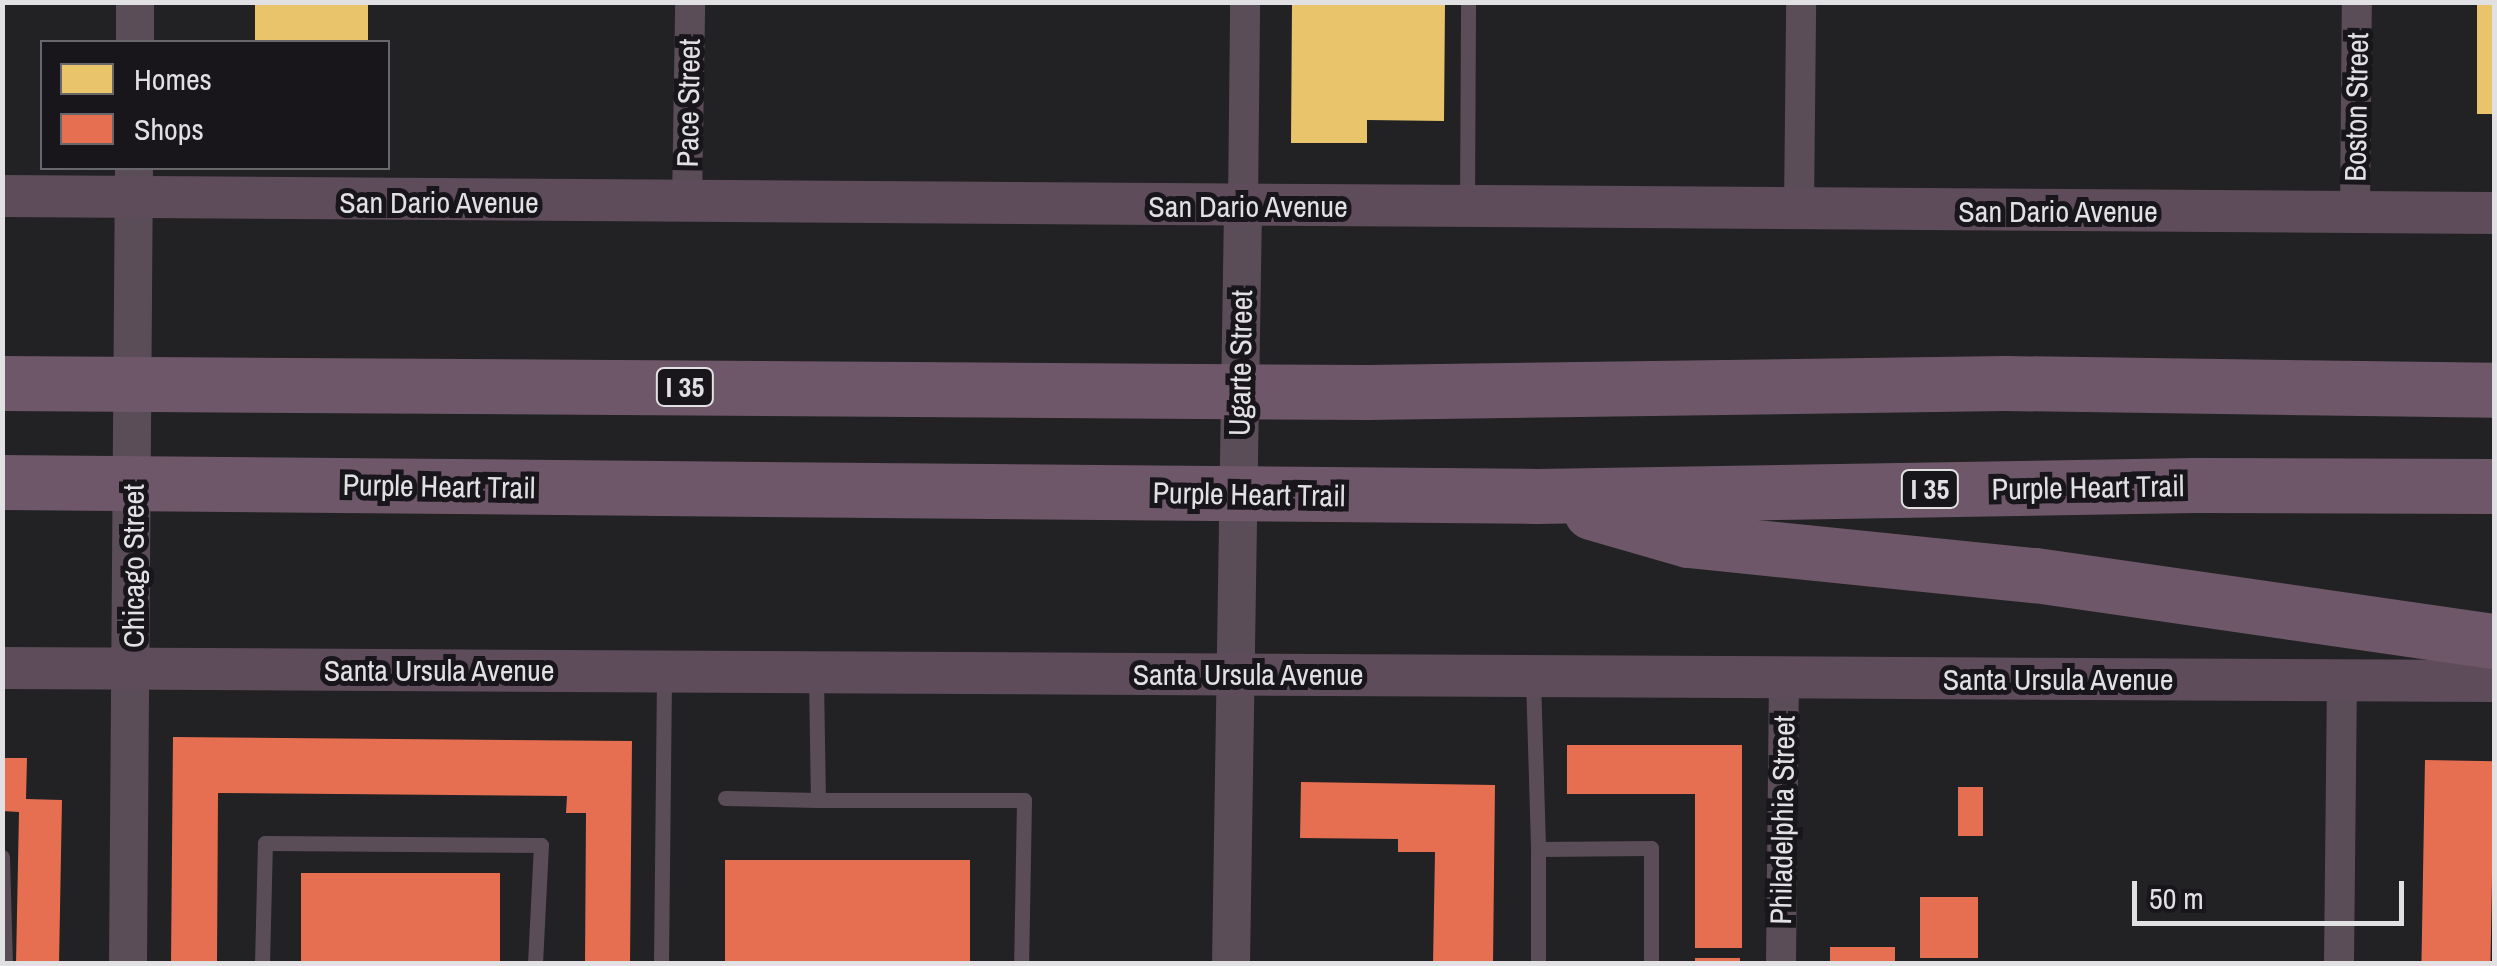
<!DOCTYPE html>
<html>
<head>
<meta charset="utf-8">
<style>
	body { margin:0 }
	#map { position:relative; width:2497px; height:966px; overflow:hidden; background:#222123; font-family:"Archivo Narrow",sans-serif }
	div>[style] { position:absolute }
	.homes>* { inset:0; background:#e9c46a; transform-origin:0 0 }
	.shops>* { inset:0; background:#e76f51; transform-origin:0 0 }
	.service>* { height:15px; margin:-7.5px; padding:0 7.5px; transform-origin:7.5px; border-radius:7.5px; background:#5a4d57 }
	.minor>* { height:30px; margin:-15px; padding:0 15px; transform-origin:15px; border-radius:15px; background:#5a4d57 }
	.tertiary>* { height:38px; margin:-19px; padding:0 19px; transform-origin:19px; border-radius:19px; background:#5a4d57 }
	.secondary>* { height:42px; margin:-21px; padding:0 21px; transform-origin:21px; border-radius:21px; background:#5e4c5a }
	.motorway>* { height:55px; margin:-27.5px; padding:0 27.5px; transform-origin:27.5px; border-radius:27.5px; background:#6e5769 }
	span { translate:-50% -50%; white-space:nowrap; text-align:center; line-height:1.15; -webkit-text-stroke:10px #18161b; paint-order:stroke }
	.shield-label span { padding:2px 8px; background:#18161b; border:2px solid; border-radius:8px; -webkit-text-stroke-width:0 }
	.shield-label { font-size:28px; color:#e1e0e3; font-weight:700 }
	.street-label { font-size:30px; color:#e1e0e3 }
	.frame { position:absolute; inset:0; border:5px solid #e1e0e3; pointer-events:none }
	.legend { position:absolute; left:40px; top:40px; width:350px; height:130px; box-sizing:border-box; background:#18161b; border:2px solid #68676b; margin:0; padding:12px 18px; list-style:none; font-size:30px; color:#e1e0e3 }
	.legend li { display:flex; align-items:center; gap:20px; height:50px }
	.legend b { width:50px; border:2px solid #68676b }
	.scale { position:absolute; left:2132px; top:881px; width:272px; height:45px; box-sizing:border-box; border:5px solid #e1e0e3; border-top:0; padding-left:12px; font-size:30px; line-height:35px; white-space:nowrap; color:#e1e0e3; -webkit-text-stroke:8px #18161b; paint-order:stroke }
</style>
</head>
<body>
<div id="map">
	<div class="homes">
		<i style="left:255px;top:2px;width:113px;height:40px"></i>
		<i style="clip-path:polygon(1292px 2px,1445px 3px,1444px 121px,1367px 120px,1367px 143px,1291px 143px)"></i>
		<i style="left:2477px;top:2px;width:17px;height:112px"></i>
	</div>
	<div class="shops">
		<i style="clip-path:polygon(173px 737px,632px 741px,630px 964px,585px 964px,586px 813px,566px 813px,567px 796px,218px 793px,217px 964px,171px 964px)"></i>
		<i style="clip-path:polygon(1567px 745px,1742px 745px,1742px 948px,1695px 948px,1695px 794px,1567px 794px)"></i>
		<i style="clip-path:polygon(2px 758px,27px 758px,26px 799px,62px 800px,59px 964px,16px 964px,19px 812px,2px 811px)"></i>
		<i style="left:2425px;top:760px;width:69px;height:204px;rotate:1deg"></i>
		<i style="clip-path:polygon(1301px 782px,1495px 785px,1493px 964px,1433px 964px,1435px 852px,1398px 852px,1398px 839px,1300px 838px)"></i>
		<i style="left:1958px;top:787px;width:25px;height:49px"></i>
		<i style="left:725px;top:860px;width:245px;height:104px"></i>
		<i style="left:301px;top:873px;width:199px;height:91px"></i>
		<i style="left:1920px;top:897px;width:58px;height:61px"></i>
		<i style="left:1830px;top:947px;width:65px;height:15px"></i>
		<i style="left:1695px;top:958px;width:45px;height:6px"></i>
	</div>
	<div class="service">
		<i style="left:1467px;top:204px;width:202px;rotate:-89.7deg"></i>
		<i style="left:816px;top:676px;width:124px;rotate:89.1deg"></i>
		<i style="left:818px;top:800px;width:206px"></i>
		<i style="left:1024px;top:800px;width:164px;rotate:91deg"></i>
		<i style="left:1533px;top:678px;width:171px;rotate:88.3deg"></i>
		<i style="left:725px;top:798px;width:93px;rotate:1.2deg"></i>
		<i style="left:2px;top:857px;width:107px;rotate:88.4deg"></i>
		<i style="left:262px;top:964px;width:121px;rotate:-88.6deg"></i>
		<i style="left:265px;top:843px;width:276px;rotate:0.4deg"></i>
		<i style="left:541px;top:845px;width:119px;rotate:92.9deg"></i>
		<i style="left:661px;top:964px;width:289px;rotate:-89.4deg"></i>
		<i style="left:1538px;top:964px;width:115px;rotate:-90deg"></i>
		<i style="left:1538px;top:849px;width:113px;rotate:-0.5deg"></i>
		<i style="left:1651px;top:848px;width:116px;rotate:90deg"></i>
	</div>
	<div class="minor">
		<i style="left:687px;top:204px;width:202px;rotate:-89.1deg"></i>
		<i style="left:1243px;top:207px;width:205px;rotate:-89.4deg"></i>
		<i style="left:1799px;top:209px;width:207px;rotate:-89.4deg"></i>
		<i style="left:2355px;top:212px;width:210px;rotate:-89.5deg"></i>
		<i style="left:1781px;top:964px;width:287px;rotate:-89.4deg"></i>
		<i style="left:2339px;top:964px;width:284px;rotate:-89.4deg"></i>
	</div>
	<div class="tertiary">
		<i style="left:135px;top:42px;width:40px;rotate:-90deg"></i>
		<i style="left:128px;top:964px;width:796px;rotate:-89.57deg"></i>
		<i style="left:1231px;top:964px;width:757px;rotate:-89.09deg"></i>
	</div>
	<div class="secondary">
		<i style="left:2px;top:196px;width:2492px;rotate:0.39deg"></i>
		<i style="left:2px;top:668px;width:2492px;rotate:0.3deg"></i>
	</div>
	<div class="motorway">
		<i style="left:2px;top:383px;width:1365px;rotate:0.38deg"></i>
		<i style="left:1367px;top:392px;width:638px;rotate:-0.81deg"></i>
		<i style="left:2005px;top:383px;width:489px;rotate:0.8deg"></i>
		<i style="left:2px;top:482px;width:1534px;rotate:0.52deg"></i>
		<i style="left:1536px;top:496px;width:658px;rotate:-0.96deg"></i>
		<i style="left:2194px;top:485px;width:300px;rotate:0.2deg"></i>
		<i style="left:1591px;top:512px;width:101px;rotate:16.1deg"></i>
		<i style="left:1688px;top:540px;width:349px;rotate:5.8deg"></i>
		<i style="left:2035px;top:575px;width:464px;rotate:8.2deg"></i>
	</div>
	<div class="shield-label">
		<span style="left:685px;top:387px">I 35</span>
		<span style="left:1930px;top:489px">I 35</span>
	</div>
	<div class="street-label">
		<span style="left:688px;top:103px;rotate:-89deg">Pace Street</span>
		<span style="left:2356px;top:107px;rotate:-89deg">Boston Street</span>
		<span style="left:439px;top:202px">San Dario Avenue</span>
		<span style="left:1248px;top:206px">San Dario Avenue</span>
		<span style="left:2058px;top:211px">San Dario Avenue</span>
		<span style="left:1240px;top:363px;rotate:-89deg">Ugarte Street</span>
		<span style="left:439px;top:486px;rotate:1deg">Purple Heart Trail</span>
		<span style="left:2088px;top:487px;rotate:-1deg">Purple Heart Trail</span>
		<span style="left:1249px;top:494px;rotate:1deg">Purple Heart Trail</span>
		<span style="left:133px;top:566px;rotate:-90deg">Chicago Street</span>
		<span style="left:439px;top:670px">Santa Ursula Avenue</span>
		<span style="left:1248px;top:674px">Santa Ursula Avenue</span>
		<span style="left:2058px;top:679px">Santa Ursula Avenue</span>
		<span style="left:1782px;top:820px;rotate:-89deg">Philadelphia Street</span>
	</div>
	<div class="frame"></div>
	<ul class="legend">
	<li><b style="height:28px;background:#e9c46a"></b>Homes</li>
	<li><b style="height:28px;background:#e76f51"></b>Shops</li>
	</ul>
	<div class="scale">50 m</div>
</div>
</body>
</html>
